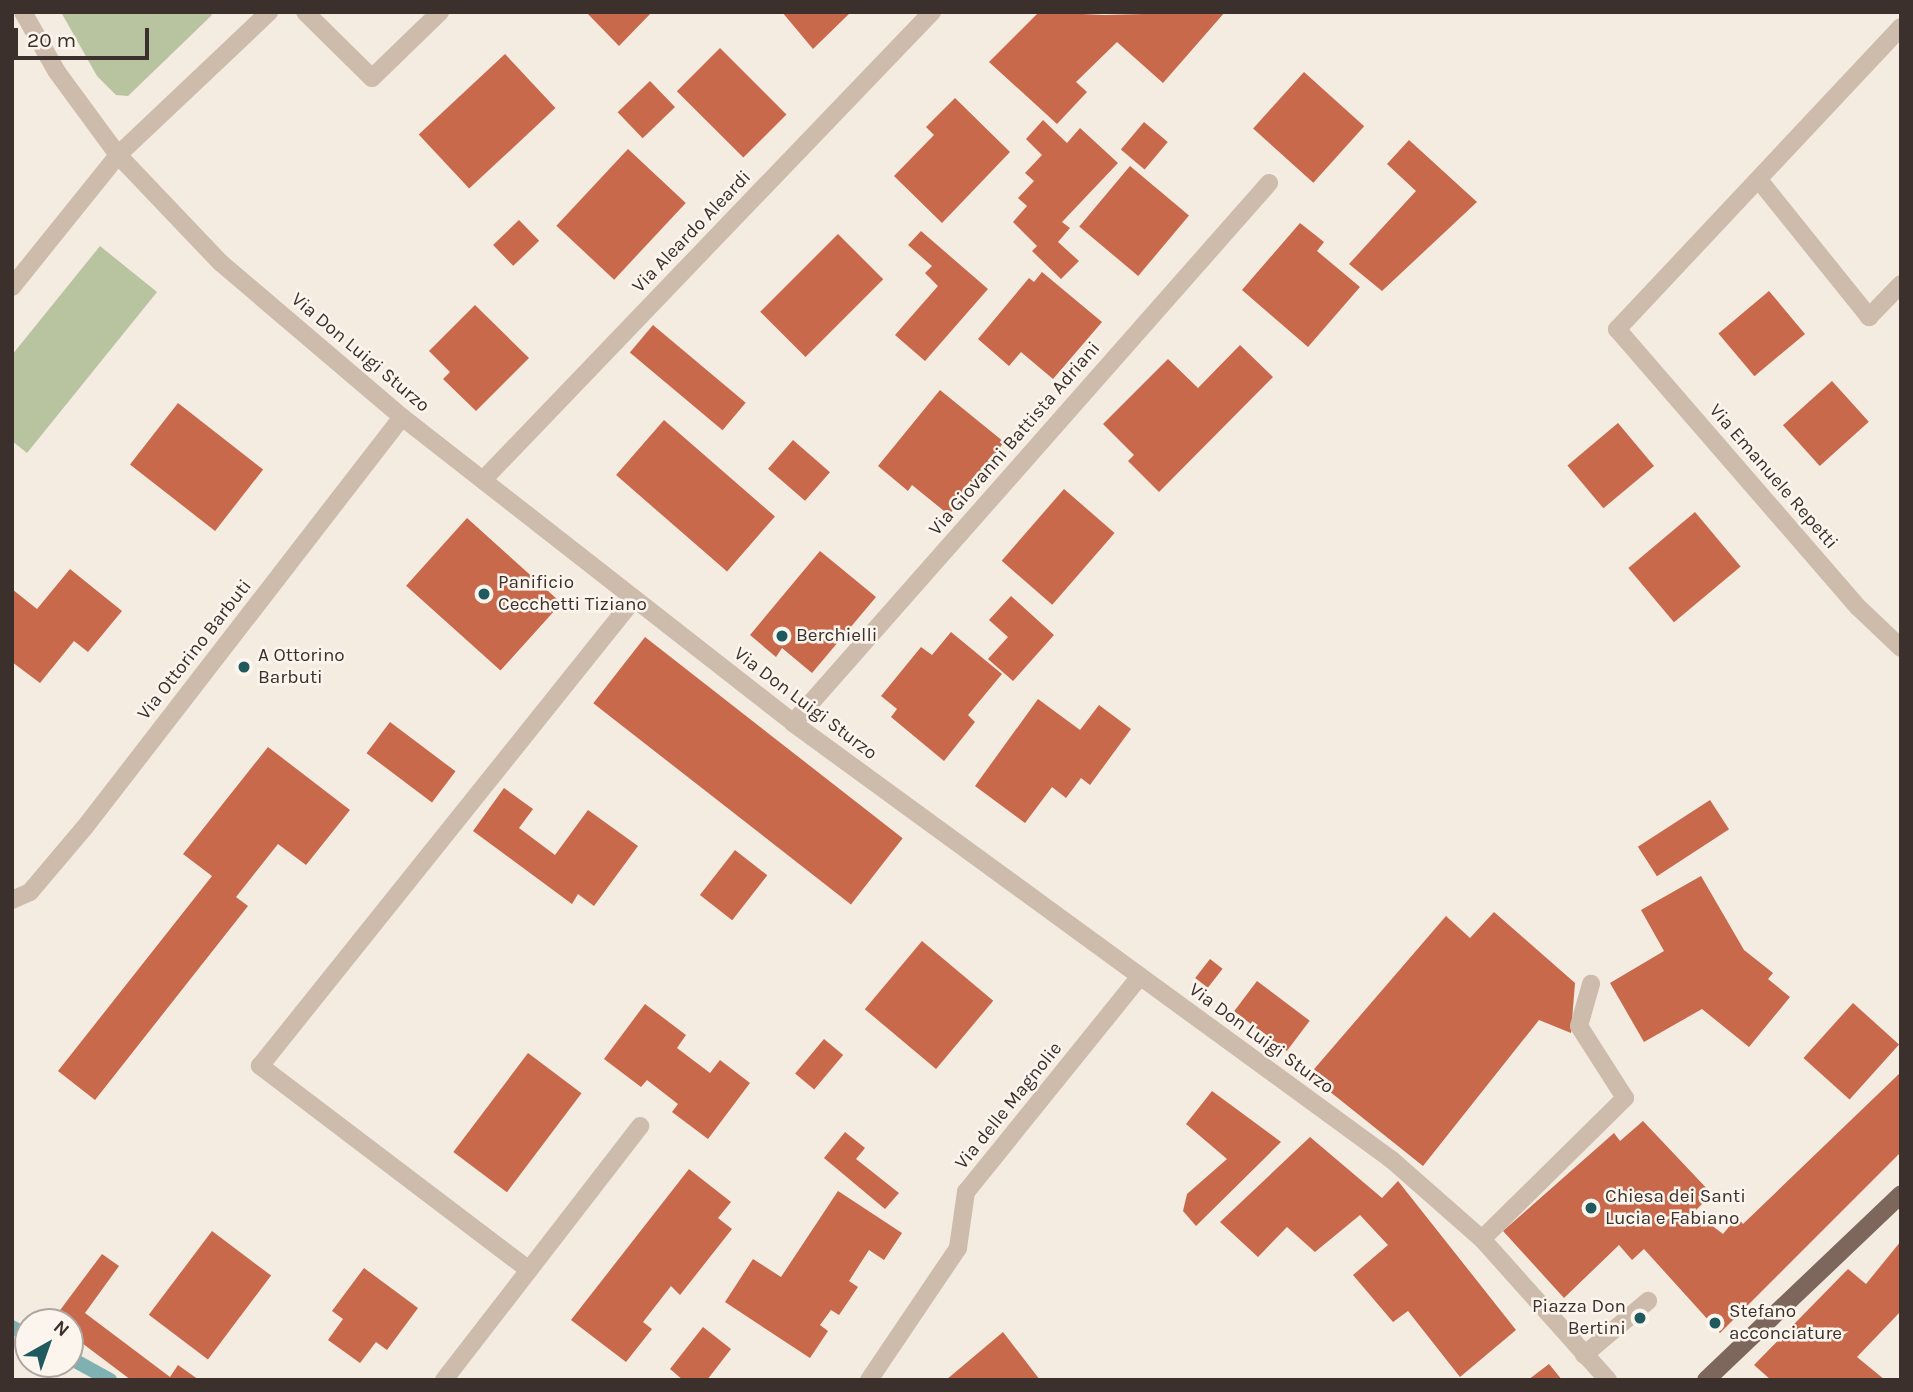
<!DOCTYPE html>
<html>
<head>
<meta charset="utf-8">
<style>
	body { margin:0 }
	#map { position:relative; width:1913px; height:1392px; overflow:hidden; background:#f4ebe1; font-family:Karla,sans-serif }
	div>[style] { position:absolute }
	.green>* { inset:0; background:#b8c4a0 }
	.stream>* { height:14px; margin:-7px; padding:0 7px; transform-origin:7px; border-radius:7px; background:#7fb0b2 }
	.building>* { inset:0; background:#c8694b; transform-origin:0 0 }
	.minor>* { height:18px; margin:-9px; padding:0 9px; transform-origin:9px; border-radius:9px; background:#cdbbac }
	.major>* { height:18px; margin:-9px; padding:0 9px; transform-origin:9px; border-radius:9px; background:#7d675c }
	.dots>* { width:19px; height:19px; translate:-50% -50%; box-sizing:border-box; border:4px solid #fbf5ee; border-radius:50% }
	span { translate:-50% -50%; white-space:nowrap; text-align:center; line-height:1.15; -webkit-text-stroke:5px #fbf5ee; paint-order:stroke }
	.street-label { font-size:19px; color:#3b302b }
	.poi-label { font-size:19px; color:#3b302b }
	.left { translate:0 -50%; text-align:left }
	.right { translate:-100% -50%; text-align:right }
	.frame { position:absolute; inset:0; border:14px solid #3b302b; pointer-events:none }
	.north { position:absolute; left:14px; top:1308px; width:70px; height:70px; box-sizing:border-box; background:#fbf5ee; border:2px solid #aea6a0; border-radius:50%; rotate:40deg; font-size:19px; font-weight:700; line-height:28px; text-align:center; color:#3b302b }
	.north::after { content:''; display:block; margin:auto; width:24px; height:32px; background:#1f5a5e; clip-path:polygon(50% 0,100% 100%,50% 72%,0 100%) }
	.scale { position:absolute; left:14px; top:28px; width:135px; height:32px; box-sizing:border-box; border:4px solid #3b302b; border-top:0; padding-left:9px; font-size:21px; line-height:24px; white-space:nowrap; color:#3b302b; -webkit-text-stroke:5px #fbf5ee; paint-order:stroke }
</style>
</head>
<body>
<div id="map">
	<div class="green">
		<i style="clip-path:polygon(61px 12px,210px 12px,212px 15px,128px 96px,116px 95px,97px 76px)"></i>
		<i style="clip-path:polygon(100px 246px,157px 292px,27px 453px,12px 441px,12px 355px)"></i>
	</div>
	<div class="stream">
		<i style="left:12px;top:1327px;width:18px;rotate:29deg"></i>
		<i style="left:70px;top:1358px;width:46px;rotate:28.8deg"></i>
	</div>
	<div class="building">
		<i style="clip-path:polygon(586px 12px,652px 12px,619px 46px)"></i>
		<i style="clip-path:polygon(782px 12px,851px 12px,813px 49px)"></i>
		<i style="clip-path:polygon(1039px 12px,1104px 15px,1225px 12px,1163px 83px,1117px 42px,1076px 82px,1087px 92px,1057px 124px,989px 62px)"></i>
		<i style="left:720px;top:48px;width:94px;height:61px;rotate:45deg"></i>
		<i style="left:505px;top:54px;width:74px;height:118px;rotate:47deg"></i>
		<i style="left:1304px;top:72px;width:81px;height:76px;rotate:42deg"></i>
		<i style="left:650px;top:81px;width:36px;height:45px;rotate:46deg"></i>
		<i style="clip-path:polygon(955px 98px,1010px 152px,942px 223px,894px 176px,934px 135px,926px 127px)"></i>
		<i style="clip-path:polygon(1043px 120px,1067px 143px,1080px 128px,1118px 163px,1062px 222px,1070px 228px,1058px 242px,1079px 261px,1061px 279px,1032px 251px,1037px 246px,1013px 222px,1027px 206px,1018px 198px,1034px 181px,1025px 173px,1042px 155px,1026px 139px)"></i>
		<i style="left:1144px;top:122px;width:31px;height:36px;rotate:40deg"></i>
		<i style="clip-path:polygon(1409px 140px,1477px 202px,1382px 291px,1349px 264px,1416px 191px,1387px 164px)"></i>
		<i style="left:628px;top:149px;width:79px;height:105px;rotate:43deg"></i>
		<i style="left:1130px;top:166px;width:77px;height:79px;rotate:40deg"></i>
		<i style="left:519px;top:220px;width:29px;height:36px;rotate:46deg"></i>
		<i style="clip-path:polygon(1300px 223px,1324px 242px,1317px 251px,1360px 287px,1308px 347px,1242px 290px)"></i>
		<i style="clip-path:polygon(921px 231px,988px 289px,925px 361px,895px 335px,938px 286px,925px 273px,932px 266px,908px 245px)"></i>
		<i style="left:838px;top:234px;width:64px;height:110px;rotate:45deg"></i>
		<i style="clip-path:polygon(1042px 272px,1102px 322px,1053px 379px,1021px 352px,1009px 366px,978px 339px,1029px 278px,1034px 282px)"></i>
		<i style="left:1769px;top:291px;width:56px;height:66px;rotate:50deg"></i>
		<i style="clip-path:polygon(475px 305px,529px 358px,476px 411px,443px 379px,450px 372px,429px 351px)"></i>
		<i style="left:653px;top:325px;width:121px;height:36px;rotate:40deg"></i>
		<i style="clip-path:polygon(1240px 345px,1273px 377px,1159px 492px,1128px 461px,1134px 455px,1103px 424px,1168px 359px,1198px 388px)"></i>
		<i style="left:1832px;top:381px;width:55px;height:66px;rotate:48deg"></i>
		<i style="clip-path:polygon(940px 390px,1004px 442px,949px 515px,912px 485px,908px 491px,878px 466px)"></i>
		<i style="left:178px;top:403px;width:108px;height:78px;rotate:38deg"></i>
		<i style="left:664px;top:420px;width:147px;height:73px;rotate:41deg"></i>
		<i style="left:1618px;top:423px;width:56px;height:66px;rotate:50deg"></i>
		<i style="left:793px;top:440px;width:49px;height:38px;rotate:41deg"></i>
		<i style="left:1064px;top:489px;width:67px;height:95px;rotate:41deg"></i>
		<i style="left:1695px;top:512px;width:71px;height:87px;rotate:50deg"></i>
		<i style="left:467px;top:518px;width:127px;height:91px;rotate:42deg"></i>
		<i style="clip-path:polygon(820px 551px,876px 597px,812px 673px,782px 648px,776px 657px,750px 635px)"></i>
		<i style="clip-path:polygon(70px 569px,122px 611px,88px 652px,74px 641px,40px 683px,12px 662px,12px 589px,37px 609px)"></i>
		<i style="clip-path:polygon(1011px 596px,1054px 635px,1013px 681px,988px 659px,1008px 637px,989px 620px)"></i>
		<i style="clip-path:polygon(951px 632px,1002px 674px,968px 715px,975px 722px,944px 761px,891px 717px,897px 709px,881px 696px,921px 647px,932px 655px)"></i>
		<i style="left:645px;top:637px;width:327px;height:84px;rotate:38deg"></i>
		<i style="clip-path:polygon(1038px 699px,1080px 730px,1099px 705px,1131px 729px,1090px 785px,1081px 778px,1066px 798px,1052px 787px,1025px 823px,975px 786px)"></i>
		<i style="left:390px;top:722px;width:82px;height:39px;rotate:37deg"></i>
		<i style="clip-path:polygon(268px 747px,350px 810px,306px 865px,278px 844px,236px 897px,248px 906px,95px 1100px,58px 1071px,212px 876px,183px 854px)"></i>
		<i style="clip-path:polygon(504px 788px,533px 809px,519px 828px,555px 855px,588px 810px,638px 846px,594px 906px,578px 894px,572px 904px,473px 831px)"></i>
		<i style="left:1710px;top:800px;width:35px;height:86px;rotate:57deg"></i>
		<i style="left:735px;top:850px;width:41px;height:57px;rotate:38deg"></i>
		<i style="clip-path:polygon(1701px 876px,1744px 950px,1773px 973px,1768px 979px,1790px 997px,1749px 1047px,1702px 1009px,1644px 1042px,1610px 983px,1664px 951px,1641px 910px)"></i>
		<i style="clip-path:polygon(1494px 912px,1575px 983px,1571px 1033px,1539px 1020px,1423px 1166px,1309px 1075px,1446px 916px,1470px 938px)"></i>
		<i style="left:922px;top:941px;width:93px;height:89px;rotate:40deg"></i>
		<i style="left:1210px;top:959px;width:16px;height:24px;rotate:38deg"></i>
		<i style="left:1257px;top:981px;width:66px;height:38px;rotate:37deg"></i>
		<i style="left:1853px;top:1003px;width:62px;height:74px;rotate:42deg"></i>
		<i style="clip-path:polygon(645px 1004px,686px 1035px,677px 1048px,710px 1073px,720px 1060px,750px 1083px,708px 1139px,672px 1112px,678px 1104px,647px 1080px,641px 1087px,604px 1059px)"></i>
		<i style="left:824px;top:1039px;width:25px;height:45px;rotate:40deg"></i>
		<i style="left:528px;top:1053px;width:67px;height:124px;rotate:37deg"></i>
		<i style="clip-path:polygon(1901px 1072px,1901px 1152px,1720px 1333px,1644px 1249px,1632px 1260px,1619px 1245px,1564px 1298px,1503px 1231px,1614px 1133px,1620px 1141px,1643px 1121px,1712px 1194px,1694px 1212px,1723px 1234px,1737px 1217px,1743px 1224px)"></i>
		<i style="clip-path:polygon(1212px 1091px,1281px 1142px,1196px 1226px,1183px 1211px,1187px 1194px,1227px 1159px,1186px 1124px)"></i>
		<i style="clip-path:polygon(845px 1132px,865px 1148px,856px 1159px,899px 1193px,885px 1209px,824px 1158px)"></i>
		<i style="clip-path:polygon(1310px 1137px,1382px 1198px,1398px 1181px,1516px 1330px,1460px 1377px,1408px 1311px,1393px 1322px,1353px 1275px,1388px 1245px,1360px 1215px,1315px 1252px,1287px 1227px,1258px 1257px,1220px 1222px)"></i>
		<i style="clip-path:polygon(689px 1169px,731px 1202px,718px 1218px,732px 1229px,680px 1295px,671px 1286px,643px 1322px,652px 1329px,626px 1362px,571px 1320px)"></i>
		<i style="clip-path:polygon(838px 1191px,902px 1233px,884px 1260px,869px 1250px,849px 1281px,858px 1287px,839px 1315px,831px 1310px,820px 1325px,828px 1331px,810px 1358px,725px 1302px,753px 1259px,781px 1277px)"></i>
		<i style="left:212px;top:1231px;width:74px;height:105px;rotate:37deg"></i>
		<i style="clip-path:polygon(1901px 1241px,1901px 1311px,1857px 1357px,1885px 1380px,1771px 1380px,1754px 1365px,1848px 1269px,1866px 1284px)"></i>
		<i style="clip-path:polygon(102px 1254px,119px 1266px,85px 1313px,170px 1377px,178px 1365px,199px 1380px,131px 1380px,70px 1334px,70px 1322px,52px 1321px)"></i>
		<i style="clip-path:polygon(364px 1268px,418px 1308px,387px 1350px,376px 1342px,360px 1363px,328px 1340px,343px 1319px,332px 1311px)"></i>
		<i style="clip-path:polygon(703px 1327px,731px 1349px,707px 1380px,683px 1380px,670px 1369px)"></i>
		<i style="clip-path:polygon(1003px 1332px,1040px 1380px,946px 1380px)"></i>
		<i style="clip-path:polygon(1549px 1364px,1562px 1380px,1528px 1380px)"></i>
	</div>
	<div class="minor">
		<i style="left:23px;top:12px;width:69px;rotate:60.5deg"></i>
		<i style="left:57px;top:72px;width:103px;rotate:53.7deg"></i>
		<i style="left:118px;top:155px;width:149px;rotate:46.4deg"></i>
		<i style="left:221px;top:263px;width:238px;rotate:40.4deg"></i>
		<i style="left:402px;top:417px;width:497px;rotate:38deg"></i>
		<i style="left:793px;top:723px;width:741px;rotate:36.11deg"></i>
		<i style="left:1392px;top:1160px;width:120px;rotate:41.3deg"></i>
		<i style="left:1482px;top:1239px;width:189px;rotate:48.2deg"></i>
		<i style="left:305px;top:12px;width:94px;rotate:44.6deg"></i>
		<i style="left:372px;top:78px;width:95px;rotate:-44.1deg"></i>
		<i style="left:1901px;top:27px;width:415px;rotate:133.2deg"></i>
		<i style="left:1617px;top:329px;width:369px;rotate:49.1deg"></i>
		<i style="left:1859px;top:608px;width:58px;rotate:43.6deg"></i>
		<i style="left:1759px;top:180px;width:176px;rotate:51.2deg"></i>
		<i style="left:1869px;top:317px;width:46px;rotate:-45.9deg"></i>
		<i style="left:12px;top:287px;width:169px;rotate:-51.2deg"></i>
		<i style="left:118px;top:155px;width:208px;rotate:-43.4deg"></i>
		<i style="left:483px;top:480px;width:649px;rotate:-46.19deg"></i>
		<i style="left:793px;top:723px;width:720px;rotate:-48.6deg"></i>
		<i style="left:12px;top:900px;width:20px;rotate:-24deg"></i>
		<i style="left:30px;top:892px;width:85px;rotate:-49.8deg"></i>
		<i style="left:85px;top:827px;width:518px;rotate:-52.29deg"></i>
		<i style="left:1482px;top:1239px;width:201px;rotate:-44.6deg"></i>
		<i style="left:1625px;top:1098px;width:85px;rotate:-122.6deg"></i>
		<i style="left:1579px;top:1026px;width:44px;rotate:-74.1deg"></i>
		<i style="left:529px;top:1270px;width:338px;rotate:-142.8deg"></i>
		<i style="left:260px;top:1066px;width:598px;rotate:-51.31deg"></i>
		<i style="left:1584px;top:1355px;width:84px;rotate:-40.2deg"></i>
		<i style="left:444px;top:1380px;width:321px;rotate:-52.3deg"></i>
		<i style="left:869px;top:1380px;width:159px;rotate:-56deg"></i>
		<i style="left:958px;top:1248px;width:57px;rotate:-81.9deg"></i>
		<i style="left:966px;top:1192px;width:277px;rotate:-51.1deg"></i>
	</div>
	<div class="major">
		<i style="left:1706px;top:1380px;width:269px;rotate:-43.6deg"></i>
	</div>
	<div class="dots">
		<i style="left:484px;top:594px;background:#1f5a5e"></i>
		<i style="left:782px;top:636px;background:#1f5a5e"></i>
		<i style="left:244px;top:667px;background:#1f5a5e"></i>
		<i style="left:1591px;top:1208px;background:#1f5a5e"></i>
		<i style="left:1640px;top:1318px;background:#1f5a5e"></i>
		<i style="left:1715px;top:1323px;background:#1f5a5e"></i>
	</div>
	<div class="street-label">
		<span style="left:692px;top:232px;rotate:-46deg">Via Aleardo Aleardi</span>
		<span style="left:360px;top:353px;rotate:40deg">Via Don Luigi Sturzo</span>
		<span style="left:1015px;top:439px;rotate:-49deg">Via Giovanni Battista Adriani</span>
		<span style="left:1773px;top:477px;rotate:49deg">Via Emanuele Repetti</span>
		<span style="left:195px;top:650px;rotate:-52deg">Via Ottorino Barbuti</span>
		<span style="left:805px;top:704px;rotate:37deg">Via Don Luigi Sturzo</span>
		<span style="left:1261px;top:1039px;rotate:36deg">Via Don Luigi Sturzo</span>
		<span style="left:1009px;top:1106px;rotate:-51deg">Via delle Magnolie</span>
	</div>
	<div class="poi-label">
		<span class="left" style="left:498px;top:594px">Panificio<br>Cecchetti Tiziano</span>
		<span class="left" style="left:796px;top:636px">Berchielli</span>
		<span class="left" style="left:258px;top:667px">A Ottorino<br>Barbuti</span>
		<span class="left" style="left:1605px;top:1208px">Chiesa dei Santi<br>Lucia e Fabiano</span>
		<span class="right" style="left:1626px;top:1318px">Piazza Don<br>Bertini</span>
		<span class="left" style="left:1729px;top:1323px">Stefano<br>acconciature</span>
	</div>
	<div class="frame"></div>
	<div class="north">N</div>
	<div class="scale">20 m</div>
</div>
</body>
</html>
